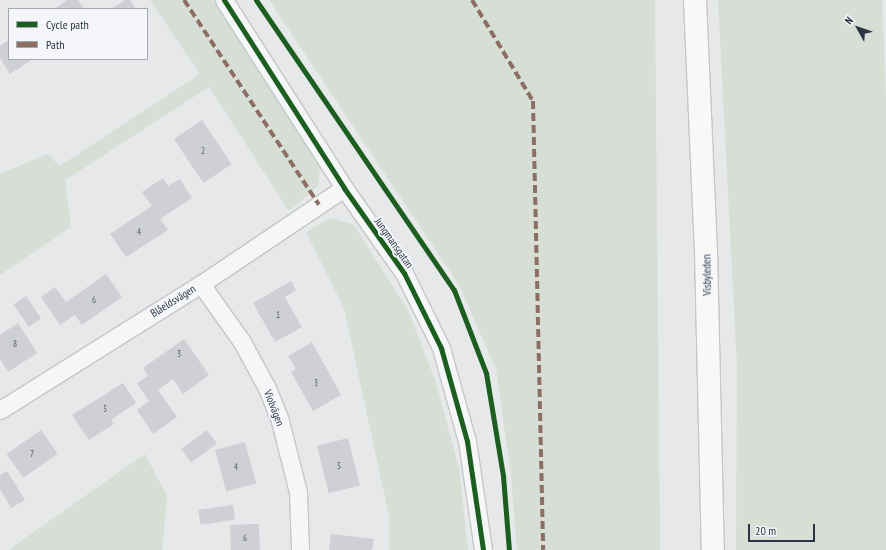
<!DOCTYPE html>
<html>
<head>
<meta charset="utf-8">
<style>
	body { margin:0 }
	#map { position:relative; width:886px; height:550px; overflow:hidden; background:#e6e8ea; font-family:"PT Sans Narrow",sans-serif }
	div>[style] { position:absolute }
	.green>* { inset:0; background:#d6ded6 }
	.building>* { inset:0; background:#ced0d3; transform-origin:0 0 }
	.roads { filter:drop-shadow(1px 0 #c4c6c8) drop-shadow(-1px 0 #c4c6c8) drop-shadow(0 1px #c4c6c8) drop-shadow(0 -1px #c4c6c8) }
	.street>* { height:17px; margin:-8.5px; padding:0 8.5px; transform-origin:8.5px; border-radius:8.5px; background:#f5f6f7 }
	.secondary>* { height:22px; margin:-11px; padding:0 11px; transform-origin:11px; border-radius:11px; background:#f8f8f8 }
	.quiet>* { height:4px; margin-top:-2px; transform-origin:0; background:repeating-linear-gradient(90deg,#8d6e63 0 8px,transparent 0 12px) }
	.cycleway>* { height:5px; margin:-2.5px; padding:0 2.5px; transform-origin:2.5px; border-radius:2.5px; background:#1b5e20 }
	span { translate:-50% -50%; white-space:nowrap; text-align:center; line-height:1.15; -webkit-text-stroke:4px #f4f6f9; paint-order:stroke }
	.number-label { font-size:9px; color:#545c69 }
	.number-label span { -webkit-text-stroke-width:0 }
	.street-label { font-size:11px; color:#2b3445 }
	.legend { position:absolute; left:8px; top:8px; width:140px; height:52px; box-sizing:border-box; background:#f4f6f9; border:1px solid #a4a8b1; margin:0; padding:5px 7px; list-style:none; font-size:12px; color:#2b3445 }
	.legend li { display:flex; align-items:center; gap:8px; height:20px }
	.legend b { width:20px; border:1px solid #a4a8b1 }
	.north { position:absolute; left:838px; top:8px; width:40px; height:40px; -webkit-text-stroke:3px #f4f6f9; paint-order:stroke; rotate:310deg; font-size:11px; font-weight:700; line-height:16px; text-align:center; color:#2b3445 }
	.north::after { content:''; display:block; margin:auto; width:14px; height:18px; background:#2b3445; clip-path:polygon(50% 0,100% 100%,50% 72%,0 100%) }
	.scale { position:absolute; left:748px; top:524px; width:67px; height:18px; box-sizing:border-box; border:2px solid #2b3445; border-top:0; padding-left:5px; font-size:12px; line-height:14px; white-space:nowrap; color:#2b3445; -webkit-text-stroke:3px #f4f6f9; paint-order:stroke }
</style>
</head>
<body>
<div id="map">
	<div class="green">
		<i style="clip-path:polygon(150px 0,213px 0,320px 168px,318px 186px,289px 211px,209px 87px,65px 180px,71px 227px,0 275px,0 174px,47px 154px,60px 166px,200px 74px)"></i>
		<i style="clip-path:polygon(269px 0,655px 0,660px 550px,517px 550px,511px 475px,496px 369px,459px 285px)"></i>
		<i style="clip-path:polygon(718px 0,882px 0,886px 99px,886px 550px,736px 550px,737px 366px)"></i>
		<i style="clip-path:polygon(330px 218px,353px 224px,408px 310px,435px 380px,459px 468px,468px 550px,389px 550px,389px 516px,344px 308px,306px 232px)"></i>
		<i style="clip-path:polygon(145px 454px,167px 496px,162px 550px,8px 550px)"></i>
	</div>
	<div class="building">
		<i style="clip-path:polygon(67px 0,78px 0,84px 9px,54px 9px)"></i>
		<i style="clip-path:polygon(125px 0,130px 0,136px 9px,111px 9px)"></i>
		<i style="clip-path:polygon(9px 40px,9px 59px,33px 59px,10px 74px,0 58px,0 46px)"></i>
		<i style="left:202px;top:120px;width:53px;height:34px;rotate:56deg"></i>
		<i style="clip-path:polygon(163px 178px,168px 186px,180px 179px,192px 198px,160px 219px,168px 230px,126px 257px,110px 234px,152px 206px,142px 192px)"></i>
		<i style="clip-path:polygon(106px 274px,122px 297px,82px 325px,75px 315px,60px 325px,41px 297px,55px 287px,66px 302px)"></i>
		<i style="clip-path:polygon(291px 281px,296px 290px,285px 297px,302px 327px,275px 342px,253px 303px)"></i>
		<i style="left:26px;top:296px;width:27px;height:15px;rotate:56deg"></i>
		<i style="clip-path:polygon(18px 323px,37px 353px,8px 372px,0 359px,0 335px)"></i>
		<i style="clip-path:polygon(184px 339px,209px 375px,183px 394px,173px 379px,158px 390px,177px 417px,153px 434px,137px 410px,149px 401px,137px 383px,148px 376px,143px 368px)"></i>
		<i style="clip-path:polygon(312px 342px,341px 395px,313px 411px,291px 372px,296px 369px,288px 356px)"></i>
		<i style="clip-path:polygon(123px 383px,136px 403px,111px 420px,114px 424px,89px 440px,72px 415px)"></i>
		<i style="left:41px;top:430px;width:29px;height:42px;rotate:55deg"></i>
		<i style="left:207px;top:430px;width:17px;height:32px;rotate:54deg"></i>
		<i style="left:348px;top:438px;width:49px;height:32px;rotate:76deg"></i>
		<i style="left:245px;top:442px;width:43px;height:31px;rotate:75deg"></i>
		<i style="clip-path:polygon(7px 471px,25px 500px,11px 508px,0 489px,0 475px)"></i>
		<i style="left:233px;top:505px;width:15px;height:35px;rotate:82deg"></i>
		<i style="left:259px;top:524px;width:26px;height:29px;rotate:88deg"></i>
		<i style="clip-path:polygon(331px 534px,374px 539px,372px 550px,329px 550px)"></i>
	</div>
	<div class="roads">
		<div class="street">
			<i style="left:224px;top:0;width:223px;rotate:57.4deg"></i>
			<i style="left:344px;top:188px;width:104px;rotate:54.8deg"></i>
			<i style="left:404px;top:273px;width:84px;rotate:63.7deg"></i>
			<i style="left:441px;top:348px;width:97px;rotate:74.4deg"></i>
			<i style="left:467px;top:441px;width:110px;rotate:81.6deg"></i>
			<i style="left:201px;top:284px;width:71px;rotate:54.7deg"></i>
			<i style="left:242px;top:342px;width:52px;rotate:61.5deg"></i>
			<i style="left:267px;top:388px;width:35px;rotate:68deg"></i>
			<i style="left:280px;top:421px;width:73px;rotate:75.8deg"></i>
			<i style="left:298px;top:492px;width:58px;rotate:88deg"></i>
			<i style="left:0;top:410px;width:237px;rotate:-32.1deg"></i>
			<i style="left:201px;top:284px;width:172px;rotate:-33.9deg"></i>
		</div>
		<div class="secondary">
			<i style="left:695px;top:0;width:251px;rotate:87.5deg"></i>
			<i style="left:706px;top:251px;width:299px;rotate:88.7deg"></i>
		</div>
	</div>
	<div class="quiet">
		<i style="left:184px;top:0;width:245px;rotate:56.6deg"></i>
		<i style="left:472px;top:0;width:118px;rotate:58.9deg"></i>
		<i style="left:533px;top:101px;width:449px;rotate:88.7deg"></i>
	</div>
	<div class="cycleway">
		<i style="left:224px;top:0;width:223px;rotate:57.4deg"></i>
		<i style="left:344px;top:188px;width:104px;rotate:54.8deg"></i>
		<i style="left:404px;top:273px;width:84px;rotate:63.7deg"></i>
		<i style="left:441px;top:348px;width:97px;rotate:74.4deg"></i>
		<i style="left:467px;top:441px;width:110px;rotate:81.6deg"></i>
		<i style="left:256px;top:0;width:351px;rotate:55.7deg"></i>
		<i style="left:454px;top:290px;width:89px;rotate:68.9deg"></i>
		<i style="left:486px;top:373px;width:104px;rotate:80.6deg"></i>
		<i style="left:503px;top:476px;width:74px;rotate:85.4deg"></i>
	</div>
	<div class="number-label">
		<span style="left:203px;top:151px">2</span>
		<span style="left:139px;top:232px">4</span>
		<span style="left:94px;top:300px">6</span>
		<span style="left:278px;top:315px">1</span>
		<span style="left:15px;top:344px">8</span>
		<span style="left:179px;top:354px">3</span>
		<span style="left:316px;top:383px">3</span>
		<span style="left:105px;top:409px">5</span>
		<span style="left:32px;top:454px">7</span>
		<span style="left:339px;top:466px">5</span>
		<span style="left:236px;top:467px">4</span>
		<span style="left:245px;top:538px">6</span>
	</div>
	<div class="street-label">
		<span style="left:394px;top:243px;rotate:55deg">Jungmansgatan</span>
		<span style="left:707px;top:275px;rotate:-91deg">Visbyleden</span>
		<span style="left:173px;top:301px;rotate:-32deg">Blåeldsvägen</span>
		<span style="left:274px;top:408px;rotate:69deg">Violvägen</span>
	</div>
	<ul class="legend">
	<li><b style="height:5px;background:#1b5e20"></b>Cycle path</li>
	<li><b style="height:5px;background:#8d6e63"></b>Path</li>
	</ul>
	<div class="north">N</div>
	<div class="scale">20 m</div>
</div>
</body>
</html>
